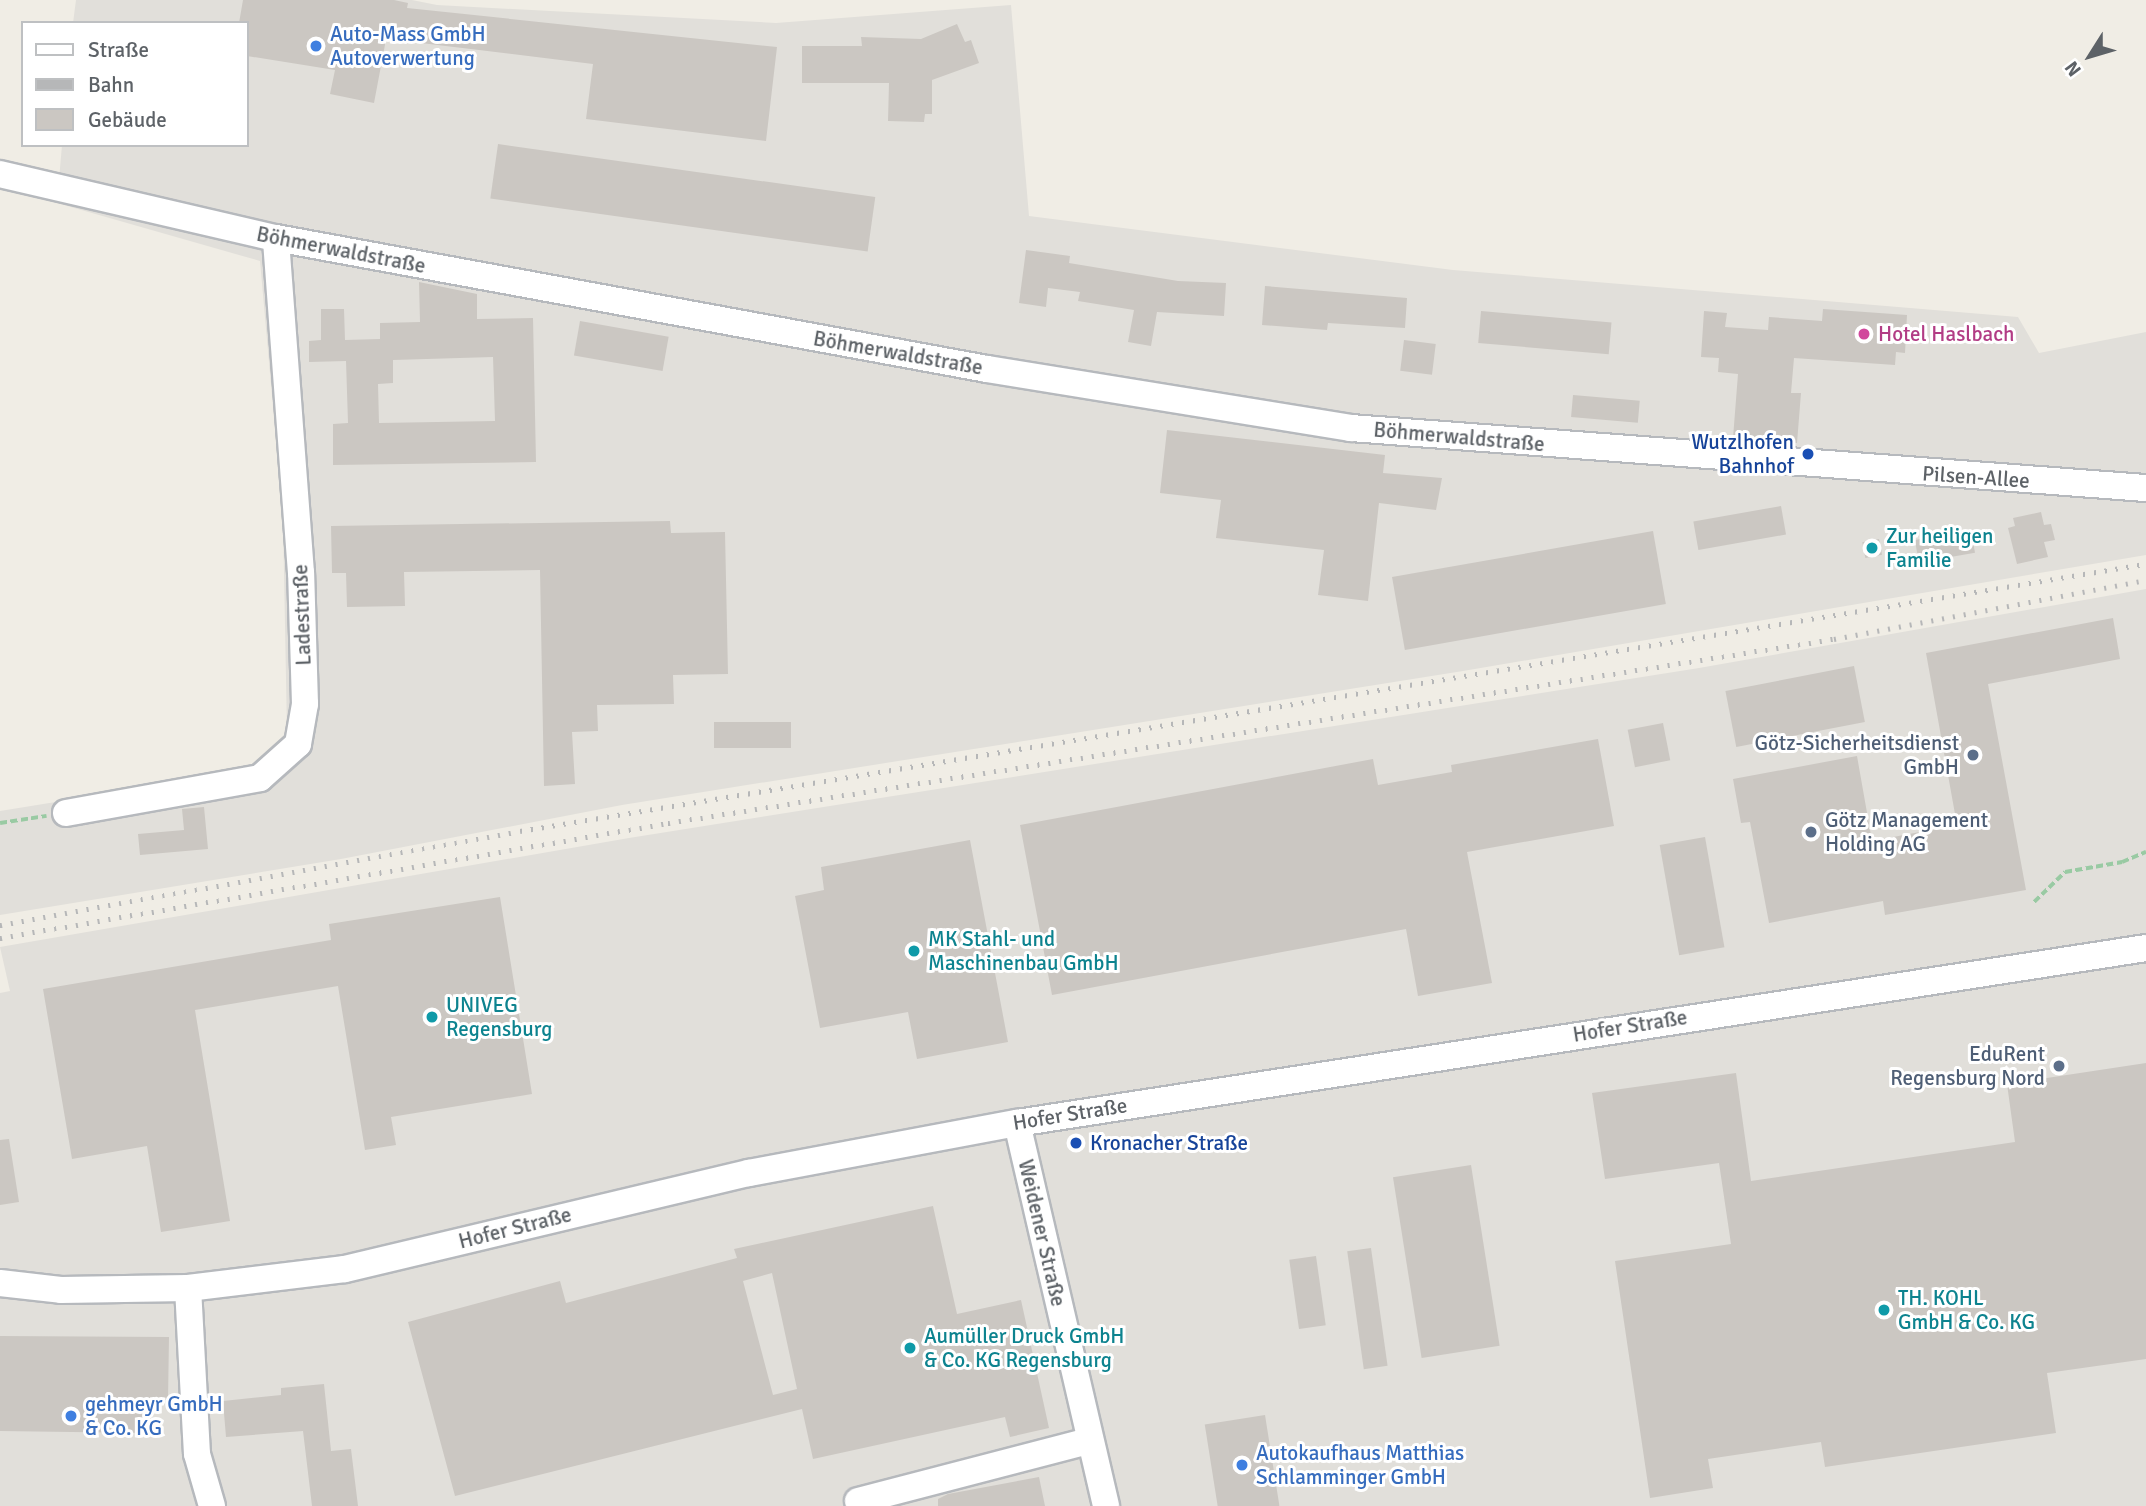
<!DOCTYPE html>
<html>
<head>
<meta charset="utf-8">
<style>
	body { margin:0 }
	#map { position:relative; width:2146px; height:1506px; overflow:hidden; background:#f0ede5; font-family:Signika,sans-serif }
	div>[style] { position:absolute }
	.industrial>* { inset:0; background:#e1dfda }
	.building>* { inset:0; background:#cbc7c2; transform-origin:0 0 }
	.path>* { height:3.5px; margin-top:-1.75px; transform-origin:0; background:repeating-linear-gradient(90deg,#99caa3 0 7px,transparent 0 10.5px) }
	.roads { filter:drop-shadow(2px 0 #b6b9bd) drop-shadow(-2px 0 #b6b9bd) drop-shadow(0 2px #b6b9bd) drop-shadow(0 -2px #b6b9bd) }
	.minor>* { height:26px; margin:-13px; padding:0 13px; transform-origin:13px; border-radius:13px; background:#fff }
	.rail>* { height:5px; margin-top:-2.5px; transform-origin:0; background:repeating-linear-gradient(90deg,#b6b7b8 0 2px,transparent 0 11px) }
	.dots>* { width:19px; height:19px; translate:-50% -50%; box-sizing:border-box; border:4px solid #fff; border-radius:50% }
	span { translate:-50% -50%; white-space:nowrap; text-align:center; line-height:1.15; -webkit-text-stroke:6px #fff; paint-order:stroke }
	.shop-label { font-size:21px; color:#366cbe }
	.left { translate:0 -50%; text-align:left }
	.street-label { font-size:21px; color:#5d6267 }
	.hotel-label { font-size:21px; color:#b23c85 }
	.transit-label { font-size:21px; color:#164399 }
	.right { translate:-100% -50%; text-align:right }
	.culture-label { font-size:21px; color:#0d838f }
	.service-label { font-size:21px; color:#4e5e75 }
	.legend { position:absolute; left:21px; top:21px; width:228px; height:126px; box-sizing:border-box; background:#fff; border:2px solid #bec0c2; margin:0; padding:9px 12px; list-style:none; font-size:21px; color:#5d6267 }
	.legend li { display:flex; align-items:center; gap:14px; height:35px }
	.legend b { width:35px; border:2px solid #bec0c2 }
	.north { position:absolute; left:2055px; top:21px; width:70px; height:70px; -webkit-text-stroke:5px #fff; paint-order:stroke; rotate:233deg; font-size:19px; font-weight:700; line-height:28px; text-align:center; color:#5d6267 }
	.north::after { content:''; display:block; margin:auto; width:24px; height:32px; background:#5d6267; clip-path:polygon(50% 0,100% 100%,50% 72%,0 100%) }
</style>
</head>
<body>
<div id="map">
	<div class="industrial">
		<i style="clip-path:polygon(76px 0,412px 0,437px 5px,776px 23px,1011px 5px,1029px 216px,1453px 270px,2018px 317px,2039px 353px,2146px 332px,2146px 555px,1463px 671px,622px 805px,341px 859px,0 915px,0 811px,235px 773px,266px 758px,287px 732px,283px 519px,260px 261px,57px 203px,62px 145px,247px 145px,247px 23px,73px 23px)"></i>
		<i style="clip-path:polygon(2146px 589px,2146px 1506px,0 1506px,0 993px,10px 991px,0 947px,629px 838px,1699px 668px)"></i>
	</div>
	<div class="building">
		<i style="clip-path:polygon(243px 0,394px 0,408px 3px,407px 8px,777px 47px,766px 141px,586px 119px,593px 64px,421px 43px,387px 34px,374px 103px,330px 94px,335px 70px,247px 56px,247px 23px,239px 23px)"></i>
		<i style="clip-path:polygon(957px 24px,965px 42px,971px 40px,979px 63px,932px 80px,932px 114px,925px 114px,924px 122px,888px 121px,889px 83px,802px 83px,802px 46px,862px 46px,861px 37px,921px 39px)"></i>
		<i style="left:498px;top:144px;width:381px;height:55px;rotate:8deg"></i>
		<i style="clip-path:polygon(1026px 250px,1070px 256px,1069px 263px,1178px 281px,1226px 283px,1224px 316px,1157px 312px,1151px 346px,1128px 342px,1134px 310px,1078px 301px,1080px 292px,1048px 288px,1046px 307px,1019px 303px)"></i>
		<i style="clip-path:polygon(evenodd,419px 282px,477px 294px,477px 319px,533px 318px,536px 462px,333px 465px,333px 424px,348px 423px,346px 361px,309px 362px,309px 341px,321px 340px,321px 309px,344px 309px,345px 340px,380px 339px,380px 323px,420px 322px,419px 282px,493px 357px,495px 421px,379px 423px,378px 384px,393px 383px,393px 360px,493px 357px)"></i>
		<i style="clip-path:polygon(1265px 286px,1407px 298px,1405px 328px,1328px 323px,1327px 330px,1262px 325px)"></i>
		<i style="clip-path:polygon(1823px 309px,1907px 315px,1905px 353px,1896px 352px,1895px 365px,1794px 358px,1791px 393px,1801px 393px,1797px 443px,1733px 438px,1738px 374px,1718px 372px,1719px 358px,1701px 357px,1704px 311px,1727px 313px,1725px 327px,1768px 330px,1769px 317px,1822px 321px)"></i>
		<i style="left:1481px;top:311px;width:131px;height:32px;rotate:5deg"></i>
		<i style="left:580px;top:321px;width:90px;height:35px;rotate:10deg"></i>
		<i style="left:1404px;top:340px;width:32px;height:31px;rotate:7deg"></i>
		<i style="left:1573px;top:395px;width:67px;height:22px;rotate:5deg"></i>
		<i style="clip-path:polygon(1167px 430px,1385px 455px,1383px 473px,1442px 478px,1436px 510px,1379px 503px,1368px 601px,1318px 595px,1324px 550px,1216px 538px,1221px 500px,1160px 493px)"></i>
		<i style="left:1781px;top:506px;width:29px;height:89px;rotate:80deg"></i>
		<i style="clip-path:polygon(2041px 512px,2044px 525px,2051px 524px,2055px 540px,2044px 542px,2048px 557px,2017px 564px,2008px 528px,2015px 526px,2013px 518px)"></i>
		<i style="clip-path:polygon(670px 521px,671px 533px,725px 532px,728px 674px,673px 675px,674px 704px,597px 705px,598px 731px,572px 732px,575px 784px,544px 786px,540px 570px,404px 572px,405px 606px,347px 607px,346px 573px,332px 573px,331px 526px)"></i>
		<i style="left:1971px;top:530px;width:23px;height:57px;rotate:80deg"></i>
		<i style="left:1653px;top:531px;width:74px;height:265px;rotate:80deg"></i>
		<i style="left:1879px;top:539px;width:16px;height:17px;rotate:79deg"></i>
		<i style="clip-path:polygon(2113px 618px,2120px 659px,1988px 684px,2026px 890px,1885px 915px,1883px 901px,1769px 923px,1750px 822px,1741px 823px,1733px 779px,1857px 756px,1872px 841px,1957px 825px,1926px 653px)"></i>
		<i style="left:1854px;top:666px;width:57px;height:131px;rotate:79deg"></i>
		<i style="left:791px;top:722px;width:26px;height:77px;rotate:90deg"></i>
		<i style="left:1663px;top:723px;width:38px;height:36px;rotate:79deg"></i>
		<i style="clip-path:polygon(1598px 739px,1614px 826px,1467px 852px,1492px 983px,1418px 996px,1406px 929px,1052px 995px,1020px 825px,1373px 759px,1378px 785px,1452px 772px,1451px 765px)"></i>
		<i style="clip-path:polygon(204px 807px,208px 849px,140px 855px,138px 834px,184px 830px,182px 809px)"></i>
		<i style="left:1705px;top:837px;width:112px;height:46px;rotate:80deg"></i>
		<i style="clip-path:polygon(970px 840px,1008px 1042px,917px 1059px,908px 1012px,820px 1028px,795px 896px,824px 890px,821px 867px)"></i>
		<i style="clip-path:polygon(500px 897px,532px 1094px,391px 1117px,396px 1145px,365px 1150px,338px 986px,195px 1010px,230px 1221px,161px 1232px,147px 1146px,72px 1159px,43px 989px,331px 940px,329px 924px)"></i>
		<i style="clip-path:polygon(2146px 1063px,2146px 1359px,2047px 1373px,2056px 1433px,1825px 1467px,1821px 1442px,1708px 1459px,1713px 1488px,1650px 1498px,1615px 1261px,1731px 1244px,1719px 1163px,1605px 1179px,1592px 1093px,1736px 1073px,1751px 1181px,2015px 1142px,2007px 1084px)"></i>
		<i style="clip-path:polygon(9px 1139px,19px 1202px,0 1205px,0 1140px)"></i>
		<i style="left:1471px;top:1165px;width:183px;height:79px;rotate:81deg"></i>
		<i style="clip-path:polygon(evenodd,933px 1206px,957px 1314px,1021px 1300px,1049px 1428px,1010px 1437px,1005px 1417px,813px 1459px,802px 1409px,455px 1496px,408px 1322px,560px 1281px,566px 1303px,737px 1258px,734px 1249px,933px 1206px,772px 1273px,797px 1389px,773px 1395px,743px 1281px,772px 1273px)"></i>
		<i style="left:1371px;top:1248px;width:119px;height:24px;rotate:82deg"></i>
		<i style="left:1316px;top:1256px;width:70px;height:27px;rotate:82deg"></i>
		<i style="clip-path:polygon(0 1336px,169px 1337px,168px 1400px,143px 1400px,143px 1433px,0 1431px)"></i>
		<i style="clip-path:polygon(324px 1384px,331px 1451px,351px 1449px,358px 1506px,312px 1506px,303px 1431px,226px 1437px,223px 1401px,281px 1395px,281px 1388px)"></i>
		<i style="left:1265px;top:1415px;width:92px;height:61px;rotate:81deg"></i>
		<i style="clip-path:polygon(1039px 1477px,1045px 1506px,938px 1506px,938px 1499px,948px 1494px)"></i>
	</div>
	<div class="path">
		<i style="left:0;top:823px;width:47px;rotate:-8.7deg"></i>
		<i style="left:2034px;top:902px;width:43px;rotate:-44.1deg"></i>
		<i style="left:2065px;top:872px;width:58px;rotate:-10deg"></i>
		<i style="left:2122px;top:862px;width:26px;rotate:-23deg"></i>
	</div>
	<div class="roads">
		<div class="minor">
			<i style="left:0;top:174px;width:283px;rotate:13.1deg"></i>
			<i style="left:276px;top:238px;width:723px;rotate:10.44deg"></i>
			<i style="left:987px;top:369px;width:369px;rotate:9.2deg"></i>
			<i style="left:1351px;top:428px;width:797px;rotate:4.32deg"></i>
			<i style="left:66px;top:813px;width:197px;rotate:-10.2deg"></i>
			<i style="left:260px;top:778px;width:51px;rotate:-41.8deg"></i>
			<i style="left:298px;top:744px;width:41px;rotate:-80.1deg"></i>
			<i style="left:305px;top:704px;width:131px;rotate:-91.7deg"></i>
			<i style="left:301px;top:573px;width:336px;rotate:-94.3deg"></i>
			<i style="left:1017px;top:1123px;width:393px;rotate:76.9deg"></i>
			<i style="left:0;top:1283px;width:61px;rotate:6.5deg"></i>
			<i style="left:61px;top:1290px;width:127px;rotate:-0.9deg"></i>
			<i style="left:188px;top:1288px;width:158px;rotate:-6.9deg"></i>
			<i style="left:345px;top:1269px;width:415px;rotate:-13.4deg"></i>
			<i style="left:749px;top:1173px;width:273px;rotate:-10.6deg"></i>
			<i style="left:1017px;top:1123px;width:1142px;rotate:-8.81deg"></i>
			<i style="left:188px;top:1288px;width:166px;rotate:86.9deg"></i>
			<i style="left:197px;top:1454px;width:54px;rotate:73.9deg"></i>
			<i style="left:858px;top:1501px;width:238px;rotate:-14.6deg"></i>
		</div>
	</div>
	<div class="rail">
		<i style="left:0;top:925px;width:528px;rotate:-10.25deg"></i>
		<i style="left:520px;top:831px;width:1648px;rotate:-9.33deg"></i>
		<i style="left:0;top:938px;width:678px;rotate:-9.77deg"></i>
		<i style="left:668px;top:823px;width:1180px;rotate:-8.97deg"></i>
		<i style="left:1834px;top:639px;width:318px;rotate:-10.7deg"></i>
	</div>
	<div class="dots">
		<i style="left:316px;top:46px;background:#3f7fe0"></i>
		<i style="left:1864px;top:334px;background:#d1479c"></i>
		<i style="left:1808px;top:454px;background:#1a4fb4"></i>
		<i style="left:1872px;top:548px;background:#0f9aa8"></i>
		<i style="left:1973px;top:755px;background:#5c6f8a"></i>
		<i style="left:1811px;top:832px;background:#5c6f8a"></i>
		<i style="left:914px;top:951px;background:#0f9aa8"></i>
		<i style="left:432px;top:1017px;background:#0f9aa8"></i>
		<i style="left:2059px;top:1066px;background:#5c6f8a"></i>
		<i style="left:1076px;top:1143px;background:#1a4fb4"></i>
		<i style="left:1884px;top:1310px;background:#0f9aa8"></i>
		<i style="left:910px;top:1348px;background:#0f9aa8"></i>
		<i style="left:71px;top:1416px;background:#3f7fe0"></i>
		<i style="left:1242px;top:1465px;background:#3f7fe0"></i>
	</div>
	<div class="shop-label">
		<span class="left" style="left:330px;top:46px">Auto-Mass GmbH<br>Autoverwertung</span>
		<span class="left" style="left:85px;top:1416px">gehmeyr GmbH<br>&amp; Co. KG</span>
		<span class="left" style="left:1256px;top:1465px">Autokaufhaus Matthias<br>Schlamminger GmbH</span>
	</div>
	<div class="street-label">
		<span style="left:341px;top:250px;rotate:11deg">Böhmerwaldstraße</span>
		<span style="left:898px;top:353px;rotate:10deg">Böhmerwaldstraße</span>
		<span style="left:1459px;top:437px;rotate:5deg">Böhmerwaldstraße</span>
		<span style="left:1976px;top:477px;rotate:4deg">Pilsen-Allee</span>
		<span style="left:302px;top:615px;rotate:-92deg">Ladestraße</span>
		<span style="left:1630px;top:1026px;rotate:-9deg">Hofer Straße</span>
		<span style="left:1070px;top:1114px;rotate:-9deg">Hofer Straße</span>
		<span style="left:515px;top:1228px;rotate:-14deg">Hofer Straße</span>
		<span style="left:1042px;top:1233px;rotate:77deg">Weidener Straße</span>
	</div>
	<div class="hotel-label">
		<span class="left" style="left:1878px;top:334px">Hotel Haslbach</span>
	</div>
	<div class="transit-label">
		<span class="right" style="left:1794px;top:454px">Wutzlhofen<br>Bahnhof</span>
		<span class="left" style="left:1090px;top:1143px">Kronacher Straße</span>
	</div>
	<div class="culture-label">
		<span class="left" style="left:1886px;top:548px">Zur heiligen<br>Familie</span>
		<span class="left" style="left:928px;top:951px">MK Stahl- und<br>Maschinenbau GmbH</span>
		<span class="left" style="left:446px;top:1017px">UNIVEG<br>Regensburg</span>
		<span class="left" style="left:1898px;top:1310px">TH. KOHL<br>GmbH &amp; Co. KG</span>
		<span class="left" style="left:924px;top:1348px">Aumüller Druck GmbH<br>&amp; Co. KG Regensburg</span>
	</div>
	<div class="service-label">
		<span class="right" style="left:1959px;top:755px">Götz-Sicherheitsdienst<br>GmbH</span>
		<span class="left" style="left:1825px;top:832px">Götz Management<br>Holding AG</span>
		<span class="right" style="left:2045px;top:1066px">EduRent<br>Regensburg Nord</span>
	</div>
	<ul class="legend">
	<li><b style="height:9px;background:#fff"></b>Straße</li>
	<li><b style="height:9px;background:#b6b7b8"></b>Bahn</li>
	<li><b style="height:19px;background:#cbc7c2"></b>Gebäude</li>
	</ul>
	<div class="north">N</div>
</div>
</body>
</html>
